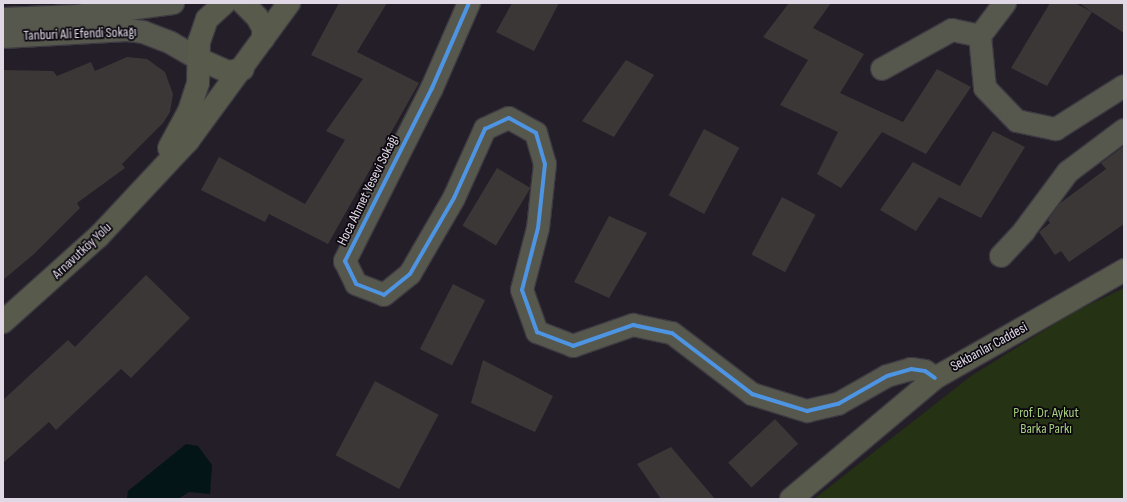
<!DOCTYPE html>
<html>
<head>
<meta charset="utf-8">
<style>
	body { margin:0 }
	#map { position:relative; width:1127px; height:502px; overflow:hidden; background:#231e28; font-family:"Sofia Sans Condensed",sans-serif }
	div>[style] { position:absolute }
	.green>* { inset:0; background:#253213 }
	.water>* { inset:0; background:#031517 }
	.building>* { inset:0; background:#3c3737; transform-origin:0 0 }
	.roads { filter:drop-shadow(1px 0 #3d3942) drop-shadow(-1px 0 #3d3942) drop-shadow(0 1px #3d3942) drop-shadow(0 -1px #3d3942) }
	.minor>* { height:22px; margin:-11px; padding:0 11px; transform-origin:11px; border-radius:11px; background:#56574d }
	.major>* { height:22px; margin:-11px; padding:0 11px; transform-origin:11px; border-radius:11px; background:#585a4b }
	.cycleway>* { height:4px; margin:-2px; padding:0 2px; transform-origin:2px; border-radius:2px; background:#4d94e3 }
	span { translate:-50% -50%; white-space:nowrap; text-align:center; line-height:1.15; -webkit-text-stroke:3.5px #0b070f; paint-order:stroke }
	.street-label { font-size:14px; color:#e0d9e5 }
	.park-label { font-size:14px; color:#a8cf7d }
	.frame { position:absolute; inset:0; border:4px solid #e0d9e5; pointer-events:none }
</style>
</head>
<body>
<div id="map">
	<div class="green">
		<i style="clip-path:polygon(1124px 288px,1124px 499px,814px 499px,971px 376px,1074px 312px)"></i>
	</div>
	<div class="water">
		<i style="clip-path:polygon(186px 444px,198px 446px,212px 465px,210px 494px,189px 492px,178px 499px,127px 499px,128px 491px)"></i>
	</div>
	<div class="building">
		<i style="clip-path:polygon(339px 3px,387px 3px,357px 52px,419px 83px,328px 244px,269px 214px,265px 222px,201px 190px,219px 157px,305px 204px,345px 140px,326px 131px,363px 79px,311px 55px)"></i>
		<i style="clip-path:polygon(512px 3px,559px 3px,534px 51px,496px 32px)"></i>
		<i style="clip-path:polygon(789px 3px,831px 3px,813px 28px,864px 54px,840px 93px,903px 122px,937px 69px,971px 87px,926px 154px,882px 132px,841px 188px,817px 174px,838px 132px,780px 105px,808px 60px,763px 37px)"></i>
		<i style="clip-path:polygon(1050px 3px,1075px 3px,1092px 12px,1047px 86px,1011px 68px)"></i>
		<i style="clip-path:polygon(1079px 3px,1124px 3px,1124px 33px,1092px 12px)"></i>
		<i style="clip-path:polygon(127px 57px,147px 59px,165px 72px,173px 94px,170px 112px,163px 123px,122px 164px,125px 168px,77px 203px,80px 208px,34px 254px,3px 280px,3px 70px,53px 71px,57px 76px,91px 62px,95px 71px)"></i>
		<i style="clip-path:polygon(626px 60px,654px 75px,614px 137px,582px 121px)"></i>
		<i style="left:704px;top:129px;width:40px;height:75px;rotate:28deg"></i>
		<i style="clip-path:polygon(993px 131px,1025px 147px,981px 218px,939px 197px,916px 231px,880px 210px,913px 162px,960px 186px)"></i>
		<i style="clip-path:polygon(1124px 146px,1124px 224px,1069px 262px,1061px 251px,1055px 255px,1039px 232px,1050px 223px,1048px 220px,1059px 204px,1106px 169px,1101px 163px)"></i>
		<i style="left:497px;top:168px;width:39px;height:67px;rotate:31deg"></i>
		<i style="left:782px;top:197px;width:38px;height:65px;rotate:28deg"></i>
		<i style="clip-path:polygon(609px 216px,647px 233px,609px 298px,574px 282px)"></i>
		<i style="clip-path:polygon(146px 275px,190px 318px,131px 378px,121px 369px,56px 430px,49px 422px,3px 463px,3px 400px,68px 340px,75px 347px)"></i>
		<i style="left:453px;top:284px;width:36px;height:73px;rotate:27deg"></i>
		<i style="clip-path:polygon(483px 360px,553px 396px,535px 432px,471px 403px)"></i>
		<i style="left:375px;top:381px;width:72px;height:84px;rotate:28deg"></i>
		<i style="left:775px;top:419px;width:34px;height:64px;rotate:47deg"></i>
		<i style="clip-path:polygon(671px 447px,715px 499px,661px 499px,637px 464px)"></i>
	</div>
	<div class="roads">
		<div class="minor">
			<i style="left:469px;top:3px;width:93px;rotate:113.5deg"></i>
			<i style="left:432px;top:88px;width:194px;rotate:116.7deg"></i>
			<i style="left:345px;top:261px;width:25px;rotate:64deg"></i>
			<i style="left:356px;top:284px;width:30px;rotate:21deg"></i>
			<i style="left:384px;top:295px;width:33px;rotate:-39deg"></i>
			<i style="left:410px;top:274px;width:88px;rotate:-59.9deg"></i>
			<i style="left:454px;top:198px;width:76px;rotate:-65.8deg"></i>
			<i style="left:485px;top:129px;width:26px;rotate:-25deg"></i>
			<i style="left:509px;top:118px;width:31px;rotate:29deg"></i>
			<i style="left:536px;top:133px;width:32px;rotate:74deg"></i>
			<i style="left:545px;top:164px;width:64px;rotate:96.2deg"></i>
			<i style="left:538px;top:228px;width:64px;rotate:104.5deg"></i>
			<i style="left:522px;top:290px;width:45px;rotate:70.3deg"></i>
			<i style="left:537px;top:332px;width:39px;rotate:21deg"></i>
			<i style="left:573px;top:346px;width:64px;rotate:-19.3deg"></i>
			<i style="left:633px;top:325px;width:40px;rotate:12deg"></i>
			<i style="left:672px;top:333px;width:101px;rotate:37.3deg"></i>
			<i style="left:752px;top:394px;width:58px;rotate:17.2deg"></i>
			<i style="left:807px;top:411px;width:32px;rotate:-13deg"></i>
			<i style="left:838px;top:404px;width:56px;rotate:-29.7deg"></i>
			<i style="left:887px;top:376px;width:25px;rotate:-16deg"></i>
			<i style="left:911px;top:369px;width:14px;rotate:8deg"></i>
			<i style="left:925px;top:371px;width:12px;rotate:35deg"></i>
			<i style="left:1005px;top:3px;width:41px;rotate:127.1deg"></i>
			<i style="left:980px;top:36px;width:52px;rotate:84.5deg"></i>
			<i style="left:985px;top:88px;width:46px;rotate:45.9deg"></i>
			<i style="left:1017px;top:121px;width:40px;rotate:12deg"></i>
			<i style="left:1056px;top:129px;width:80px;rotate:-32.3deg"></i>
			<i style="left:3px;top:19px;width:74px;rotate:-2.3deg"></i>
			<i style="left:77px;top:16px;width:97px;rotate:-7.7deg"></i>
			<i style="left:3px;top:37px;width:124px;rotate:-3.2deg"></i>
			<i style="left:127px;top:30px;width:16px;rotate:7deg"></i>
			<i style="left:143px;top:32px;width:30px;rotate:21deg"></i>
			<i style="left:171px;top:43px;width:32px;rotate:30deg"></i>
			<i style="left:882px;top:69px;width:80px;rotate:-29.1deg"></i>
			<i style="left:952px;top:30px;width:29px;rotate:12deg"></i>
			<i style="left:1001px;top:256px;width:34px;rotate:-47deg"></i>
			<i style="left:1024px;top:231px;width:74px;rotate:-53.3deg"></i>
			<i style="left:1068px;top:172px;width:70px;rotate:-36.9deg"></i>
		</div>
		<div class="major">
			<i style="left:243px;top:3px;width:20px;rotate:45deg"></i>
			<i style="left:257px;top:17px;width:13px;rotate:61deg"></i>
			<i style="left:263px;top:28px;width:11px;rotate:90deg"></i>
			<i style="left:199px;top:59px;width:32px;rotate:24deg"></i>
			<i style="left:228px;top:72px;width:15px;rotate:-11deg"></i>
			<i style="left:169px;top:148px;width:42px;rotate:-61.6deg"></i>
			<i style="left:189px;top:111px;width:29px;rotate:-72deg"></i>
			<i style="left:198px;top:83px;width:41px;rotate:-88.6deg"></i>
			<i style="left:199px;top:42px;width:24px;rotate:-71deg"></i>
			<i style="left:207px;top:19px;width:24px;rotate:-42deg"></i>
			<i style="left:3px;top:322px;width:129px;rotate:-41.9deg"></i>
			<i style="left:99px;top:236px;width:130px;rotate:-46.9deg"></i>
			<i style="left:188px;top:141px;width:171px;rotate:-53.8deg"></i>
			<i style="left:791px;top:499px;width:188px;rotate:-40deg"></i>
			<i style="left:935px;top:378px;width:218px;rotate:-29.7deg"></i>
		</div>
	</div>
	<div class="cycleway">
		<i style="left:469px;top:3px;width:93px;rotate:113.5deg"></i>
		<i style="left:432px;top:88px;width:194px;rotate:116.7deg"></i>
		<i style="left:345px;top:261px;width:25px;rotate:64deg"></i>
		<i style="left:356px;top:284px;width:30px;rotate:21deg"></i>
		<i style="left:384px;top:295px;width:33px;rotate:-39deg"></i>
		<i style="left:410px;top:274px;width:88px;rotate:-59.9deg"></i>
		<i style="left:454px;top:198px;width:76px;rotate:-65.8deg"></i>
		<i style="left:485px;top:129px;width:26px;rotate:-25deg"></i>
		<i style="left:509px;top:118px;width:31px;rotate:29deg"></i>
		<i style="left:536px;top:133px;width:32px;rotate:74deg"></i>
		<i style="left:545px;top:164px;width:64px;rotate:96.2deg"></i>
		<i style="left:538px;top:228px;width:64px;rotate:104.5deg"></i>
		<i style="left:522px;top:290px;width:45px;rotate:70.3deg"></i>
		<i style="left:537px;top:332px;width:39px;rotate:21deg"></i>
		<i style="left:573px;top:346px;width:64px;rotate:-19.3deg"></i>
		<i style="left:633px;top:325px;width:40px;rotate:12deg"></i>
		<i style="left:672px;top:333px;width:101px;rotate:37.3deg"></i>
		<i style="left:752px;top:394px;width:58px;rotate:17.2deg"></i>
		<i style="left:807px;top:411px;width:32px;rotate:-13deg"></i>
		<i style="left:838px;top:404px;width:56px;rotate:-29.7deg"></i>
		<i style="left:887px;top:376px;width:25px;rotate:-16deg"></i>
		<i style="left:911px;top:369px;width:14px;rotate:8deg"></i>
		<i style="left:925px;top:371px;width:12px;rotate:35deg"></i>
	</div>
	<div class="street-label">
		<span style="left:80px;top:34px;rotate:-2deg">Tanburi Ali Efendi Sokağı</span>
		<span style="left:368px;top:190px;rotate:-64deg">Hoca Ahmet Yesevi Sokağı</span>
		<span style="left:82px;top:251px;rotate:-43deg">Arnavutköy Yolu</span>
		<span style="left:989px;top:347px;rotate:-29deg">Sekbanlar Caddesi</span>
	</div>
	<div class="park-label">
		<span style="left:1046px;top:421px">Prof. Dr. Aykut<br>Barka Parkı</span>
	</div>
	<div class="frame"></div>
</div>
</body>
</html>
